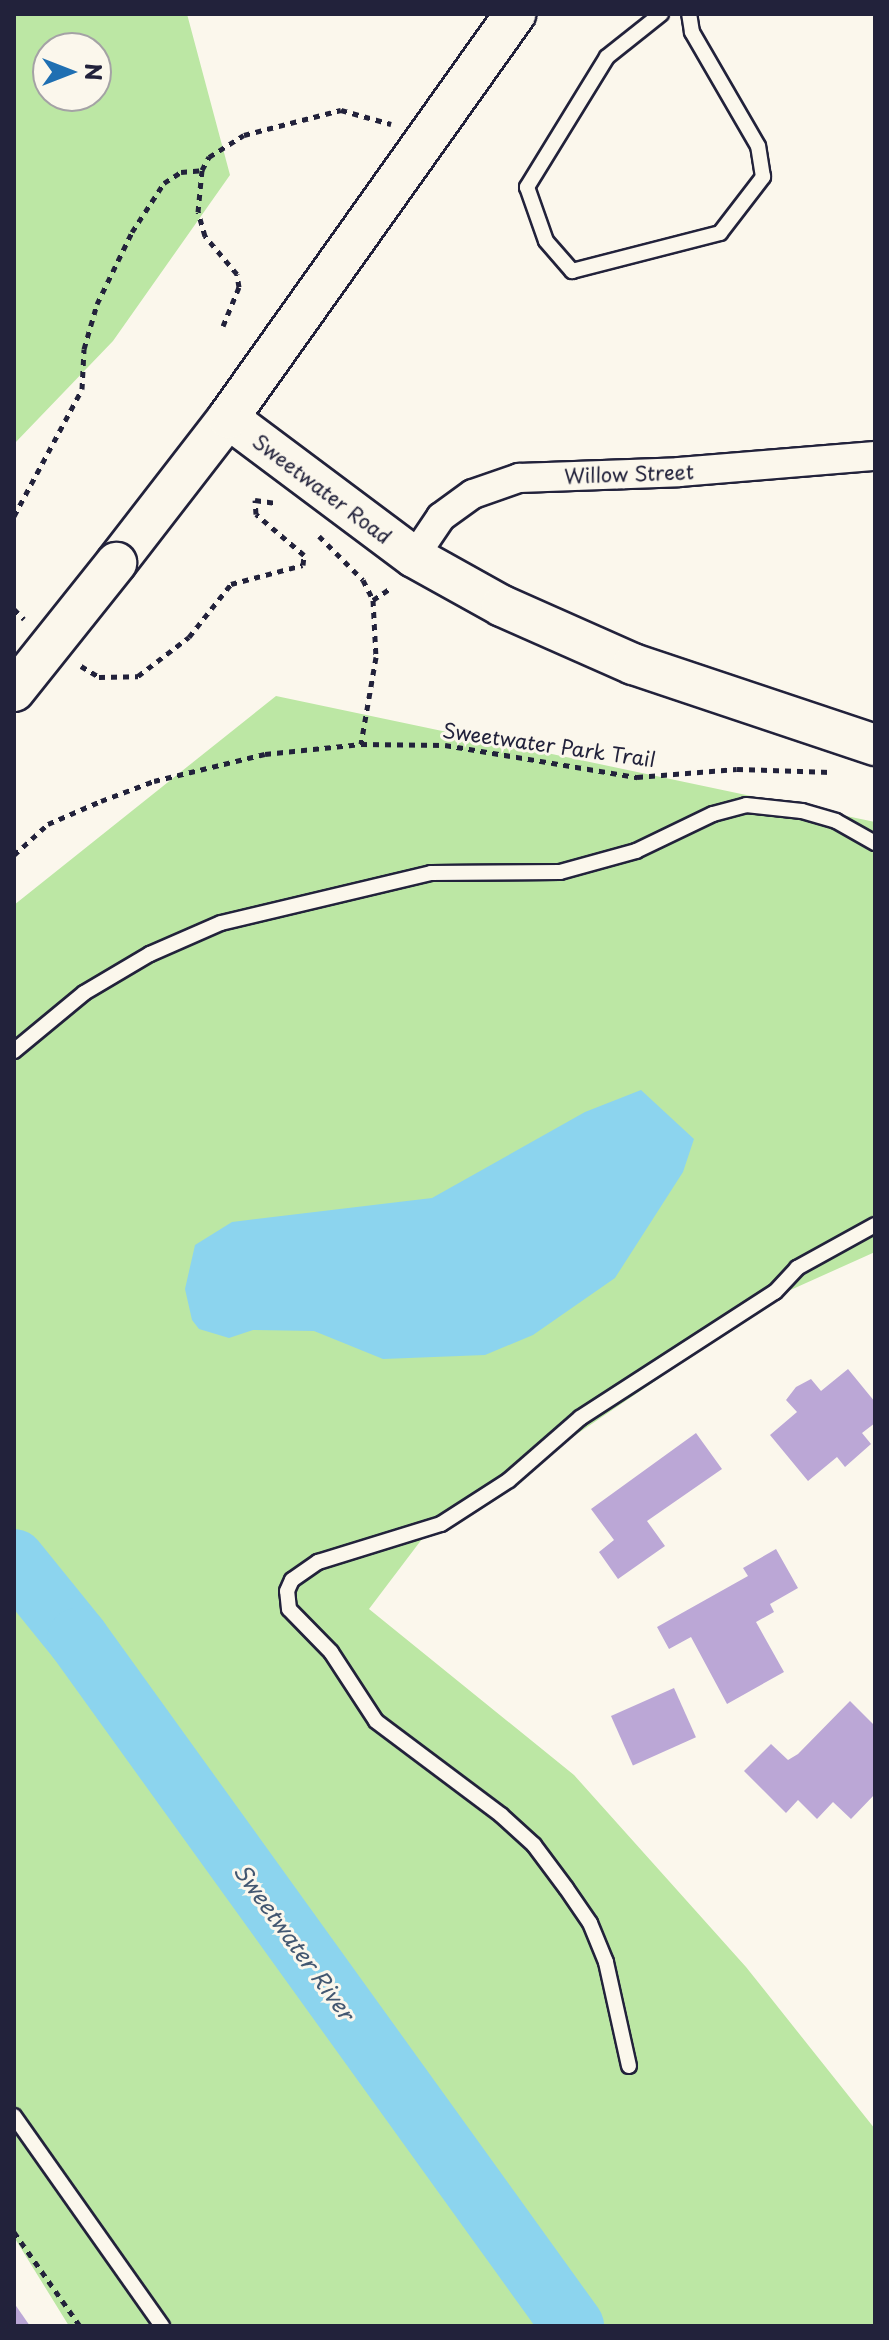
<!DOCTYPE html>
<html>
<head>
<meta charset="utf-8">
<style>
	body { margin:0 }
	#map { position:relative; width:889px; height:2340px; overflow:hidden; background:#fbf7ec; font-family:"Playpen Sans",sans-serif }
	div>[style] { position:absolute }
	.green>* { inset:0; background:#bce7a4 }
	.water>* { inset:0; background:#8cd4ee }
	.river>* { height:62px; margin:-31px; padding:0 31px; transform-origin:31px; border-radius:31px; background:#8cd4ee }
	.building>* { inset:0; background:#bba7d6; transform-origin:0 0 }
	.path>* { height:5px; margin-top:-2.5px; transform-origin:0; background:repeating-linear-gradient(90deg,#22223b 0 6px,transparent 0 12px) }
	.roads { filter:drop-shadow(2px 0 #22223b) drop-shadow(-2px 0 #22223b) drop-shadow(0 2px #22223b) drop-shadow(0 -2px #22223b) }
	.lane>* { height:14px; margin:-7px; padding:0 7px; transform-origin:7px; border-radius:7px; background:#fbf7ec }
	.street>* { height:28px; margin:-14px; padding:0 14px; transform-origin:14px; border-radius:14px; background:#fbf7ec }
	.secondary>* { height:40px; margin:-20px; padding:0 20px; transform-origin:20px; border-radius:20px; background:#fbf7ec }
	.bridges { filter:drop-shadow(2px 0 #22223b) drop-shadow(-2px 0 #22223b) drop-shadow(0 2px #22223b) drop-shadow(0 -2px #22223b) }
	.secondary-bridge>* { height:40px; margin:-20px; padding:0 20px; transform-origin:20px; border-radius:20px; background:#fbf7ec }
	span { translate:-50% -50%; white-space:nowrap; text-align:center; line-height:1.15; -webkit-text-stroke:6px #fbf7ec; paint-order:stroke }
	.street-label { font-size:20px; color:#22223b }
	.water-label { font-size:22px; color:#425771; font-style:italic }
	.frame { position:absolute; inset:0; border:16px solid #22223b; pointer-events:none }
	.north { position:absolute; left:32px; top:32px; width:80px; height:80px; box-sizing:border-box; background:#fbf7ec; border:2px solid #a4a2a5; border-radius:50%; rotate:90deg; font-size:22px; font-weight:700; line-height:32px; text-align:center; color:#22223b }
	.north::after { content:''; display:block; margin:auto; width:28px; height:36px; background:#1f6fb2; clip-path:polygon(50% 0,100% 100%,50% 72%,0 100%) }
</style>
</head>
<body>
<div id="map">
	<div class="green">
		<i style="clip-path:polygon(evenodd,14px 14px,187px 14px,230px 175px,113px 341px,14px 444px,14px 14px,48px 48px,96px 48px,96px 96px,48px 96px,48px 48px)"></i>
		<i style="clip-path:polygon(276px 696px,875px 822px,875px 1252px,786px 1292px,422px 1539px,369px 1609px,574px 1775px,746px 1967px,875px 2129px,875px 2326px,69px 2326px,14px 2237px,14px 905px)"></i>
	</div>
	<div class="water">
		<i style="clip-path:polygon(641px 1090px,694px 1139px,683px 1172px,615px 1278px,533px 1335px,485px 1355px,383px 1359px,314px 1331px,253px 1330px,229px 1338px,199px 1329px,192px 1320px,185px 1289px,195px 1245px,232px 1222px,432px 1198px,585px 1112px)"></i>
	</div>
	<div class="river">
		<i style="left:14px;top:1560px;width:102px;rotate:51deg"></i>
		<i style="left:78px;top:1639px;width:847px;rotate:54.23deg"></i>
	</div>
	<div class="building">
		<i style="clip-path:polygon(848px 1369px,875px 1402px,875px 1423px,862px 1433px,871px 1444px,845px 1467px,837px 1457px,808px 1481px,770px 1435px,797px 1412px,786px 1400px,796px 1387px,811px 1379px,821px 1391px)"></i>
		<i style="clip-path:polygon(696px 1433px,722px 1469px,647px 1521px,665px 1546px,618px 1579px,599px 1552px,614px 1540px,591px 1509px)"></i>
		<i style="clip-path:polygon(776px 1549px,798px 1588px,770px 1604px,774px 1612px,756px 1622px,784px 1672px,727px 1704px,691px 1637px,669px 1649px,657px 1627px,748px 1576px,743px 1568px)"></i>
		<i style="left:674px;top:1688px;width:54px;height:69px;rotate:66deg"></i>
		<i style="clip-path:polygon(850px 1701px,875px 1726px,875px 1794px,851px 1819px,833px 1802px,817px 1819px,798px 1800px,786px 1813px,744px 1771px,771px 1744px,788px 1760px,798px 1754px)"></i>
		<i style="clip-path:polygon(14px 2303px,30px 2326px,14px 2326px)"></i>
	</div>
	<div class="path">
		<i style="left:223px;top:326px;width:42px;rotate:-67.7deg"></i>
		<i style="left:239px;top:287px;width:13px;rotate:-99deg"></i>
		<i style="left:237px;top:274px;width:50px;rotate:-130.1deg"></i>
		<i style="left:205px;top:236px;width:25px;rotate:-106deg"></i>
		<i style="left:198px;top:212px;width:42px;rotate:-84.6deg"></i>
		<i style="left:202px;top:170px;width:15px;rotate:-62deg"></i>
		<i style="left:209px;top:157px;width:41px;rotate:-32.2deg"></i>
		<i style="left:244px;top:135px;width:100px;rotate:-14.5deg"></i>
		<i style="left:341px;top:110px;width:52px;rotate:15.6deg"></i>
		<i style="left:14px;top:516px;width:144px;rotate:-61.8deg"></i>
		<i style="left:82px;top:389px;width:40px;rotate:-87.1deg"></i>
		<i style="left:84px;top:349px;width:47px;rotate:-73.9deg"></i>
		<i style="left:97px;top:304px;width:80px;rotate:-64.1deg"></i>
		<i style="left:132px;top:232px;width:59px;rotate:-56.9deg"></i>
		<i style="left:164px;top:183px;width:20px;rotate:-33deg"></i>
		<i style="left:181px;top:172px;width:21px;rotate:-5deg"></i>
		<i style="left:319px;top:536px;width:62px;rotate:45deg"></i>
		<i style="left:363px;top:580px;width:22px;rotate:63deg"></i>
		<i style="left:373px;top:600px;width:57px;rotate:87deg"></i>
		<i style="left:376px;top:657px;width:88px;rotate:99.8deg"></i>
		<i style="left:373px;top:600px;width:23px;rotate:-34deg"></i>
		<i style="left:14px;top:609px;width:14px;rotate:45deg"></i>
		<i style="left:81px;top:666px;width:21px;rotate:31deg"></i>
		<i style="left:99px;top:677px;width:39px;rotate:-1deg"></i>
		<i style="left:138px;top:676px;width:64px;rotate:-37.4deg"></i>
		<i style="left:189px;top:637px;width:68px;rotate:-51.6deg"></i>
		<i style="left:231px;top:584px;width:74px;rotate:-14.8deg"></i>
		<i style="left:303px;top:565px;width:10px;rotate:-84deg"></i>
		<i style="left:304px;top:555px;width:63px;rotate:-139.5deg"></i>
		<i style="left:256px;top:514px;width:14px;rotate:-94deg"></i>
		<i style="left:255px;top:500px;width:21px;rotate:8deg"></i>
		<i style="left:14px;top:855px;width:46px;rotate:-42.4deg"></i>
		<i style="left:48px;top:824px;width:58px;rotate:-23.5deg"></i>
		<i style="left:101px;top:801px;width:57px;rotate:-20.7deg"></i>
		<i style="left:154px;top:781px;width:114px;rotate:-13.7deg"></i>
		<i style="left:265px;top:754px;width:97px;rotate:-5.9deg"></i>
		<i style="left:361px;top:744px;width:84px;rotate:0.7deg"></i>
		<i style="left:445px;top:745px;width:195px;rotate:9.5deg"></i>
		<i style="left:637px;top:777px;width:100px;rotate:-4.6deg"></i>
		<i style="left:737px;top:769px;width:94px;rotate:1.8deg"></i>
		<i style="left:14px;top:2232px;width:115px;rotate:54.9deg"></i>
	</div>
	<div class="roads">
		<div class="lane">
			<i style="left:661px;top:14px;width:69px;rotate:141.5deg"></i>
			<i style="left:607px;top:57px;width:153px;rotate:121.6deg"></i>
			<i style="left:527px;top:187px;width:57px;rotate:70.6deg"></i>
			<i style="left:546px;top:241px;width:40px;rotate:49deg"></i>
			<i style="left:572px;top:271px;width:153px;rotate:-14.4deg"></i>
			<i style="left:720px;top:233px;width:71px;rotate:-52.5deg"></i>
			<i style="left:763px;top:177px;width:31px;rotate:-99deg"></i>
			<i style="left:758px;top:146px;width:132px;rotate:-120.1deg"></i>
			<i style="left:692px;top:32px;width:18px;rotate:-99deg"></i>
			<i style="left:14px;top:1051px;width:91px;rotate:-39.6deg"></i>
			<i style="left:84px;top:993px;width:77px;rotate:-30.6deg"></i>
			<i style="left:150px;top:954px;width:77px;rotate:-23.6deg"></i>
			<i style="left:221px;top:923px;width:216px;rotate:-13.4deg"></i>
			<i style="left:431px;top:873px;width:129px;rotate:-0.4deg"></i>
			<i style="left:560px;top:872px;width:79px;rotate:-15.4deg"></i>
			<i style="left:636px;top:851px;width:85px;rotate:-25.7deg"></i>
			<i style="left:713px;top:814px;width:34px;rotate:-15deg"></i>
			<i style="left:746px;top:805px;width:56px;rotate:6.1deg"></i>
			<i style="left:802px;top:811px;width:35px;rotate:16deg"></i>
			<i style="left:836px;top:821px;width:45px;rotate:29.4deg"></i>
			<i style="left:629px;top:2066px;width:107px;rotate:-102.5deg"></i>
			<i style="left:606px;top:1962px;width:42px;rotate:-112.3deg"></i>
			<i style="left:590px;top:1923px;width:42px;rotate:-124.4deg"></i>
			<i style="left:566px;top:1888px;width:54px;rotate:-126.7deg"></i>
			<i style="left:534px;top:1845px;width:45px;rotate:-137.7deg"></i>
			<i style="left:501px;top:1815px;width:156px;rotate:-143.1deg"></i>
			<i style="left:376px;top:1721px;width:82px;rotate:-123.1deg"></i>
			<i style="left:331px;top:1652px;width:60px;rotate:-134.3deg"></i>
			<i style="left:289px;top:1609px;width:18px;rotate:-96deg"></i>
			<i style="left:287px;top:1591px;width:12px;rotate:-66deg"></i>
			<i style="left:292px;top:1580px;width:32px;rotate:-35deg"></i>
			<i style="left:318px;top:1562px;width:129px;rotate:-17.2deg"></i>
			<i style="left:441px;top:1524px;width:81px;rotate:-32.9deg"></i>
			<i style="left:509px;top:1480px;width:94px;rotate:-41.1deg"></i>
			<i style="left:580px;top:1418px;width:232px;rotate:-32.9deg"></i>
			<i style="left:775px;top:1292px;width:33px;rotate:-47deg"></i>
			<i style="left:797px;top:1268px;width:89px;rotate:-28.9deg"></i>
			<i style="left:14px;top:2116px;width:257px;rotate:54.8deg"></i>
		</div>
		<div class="street">
			<i style="left:414px;top:557px;width:48px;rotate:-56deg"></i>
			<i style="left:441px;top:517px;width:39px;rotate:-36deg"></i>
			<i style="left:473px;top:494px;width:49px;rotate:-19.2deg"></i>
			<i style="left:519px;top:478px;width:160px;rotate:-2.1deg"></i>
			<i style="left:679px;top:472px;width:197px;rotate:-4.7deg"></i>
		</div>
		<div class="secondary">
			<i style="left:228px;top:418px;width:232px;rotate:36.8deg"></i>
			<i style="left:414px;top:557px;width:101px;rotate:29.1deg"></i>
			<i style="left:502px;top:606px;width:143px;rotate:23.9deg"></i>
			<i style="left:633px;top:664px;width:255px;rotate:18.5deg"></i>
			<i style="left:116px;top:563px;width:183px;rotate:-52.3deg"></i>
			<i style="left:228px;top:418px;width:496px;rotate:-54.6deg"></i>
		</div>
	</div>
	<div class="bridges">
		<div class="secondary-bridge">
			<i style="left:14px;top:691px;width:164px;rotate:-51.4deg"></i>
		</div>
	</div>
	<div class="street-label">
		<span style="left:629px;top:474px;rotate:-2deg">Willow Street</span>
		<span style="left:322px;top:489px;rotate:37deg">Sweetwater Road</span>
		<span style="left:549px;top:745px;rotate:8deg">Sweetwater Park Trail</span>
	</div>
	<div class="water-label">
		<span style="left:295px;top:1941px;rotate:54deg">Sweetwater River</span>
	</div>
	<div class="frame"></div>
	<div class="north">N</div>
</div>
</body>
</html>
